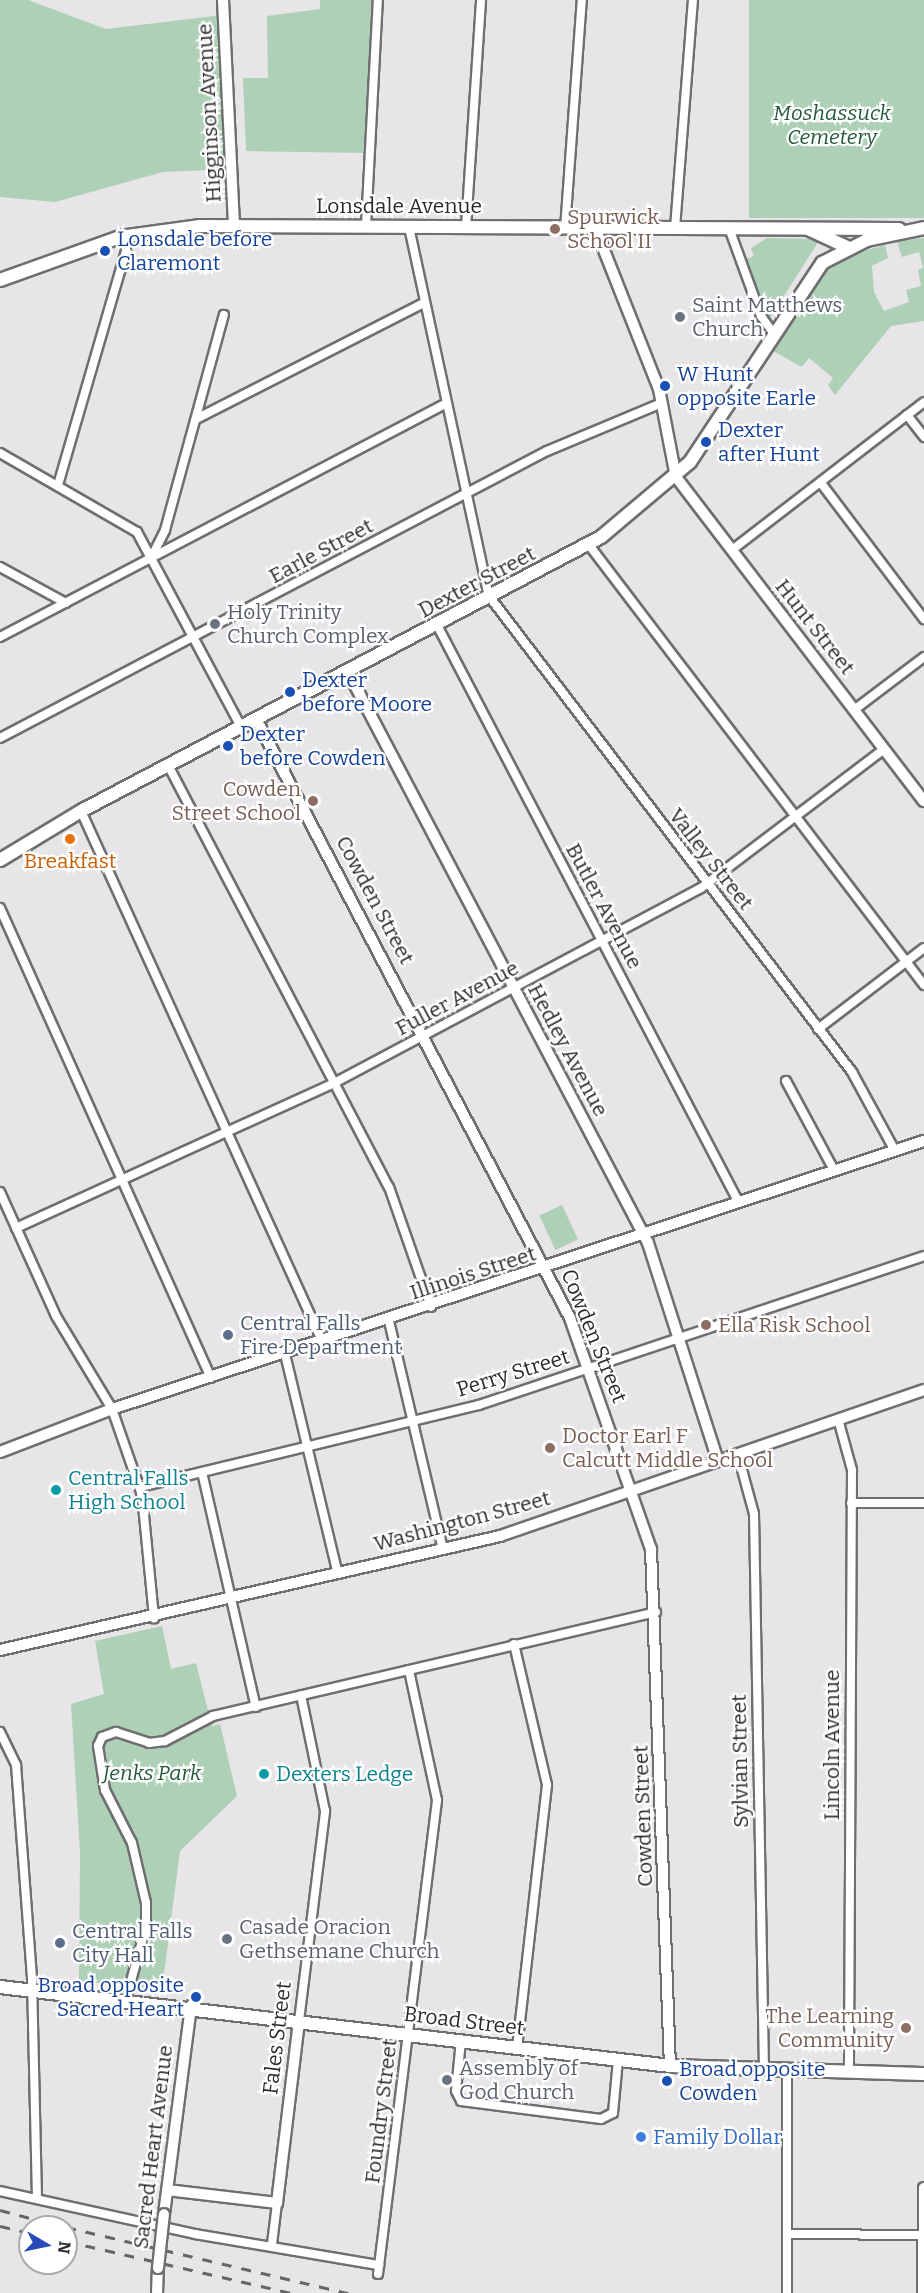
<!DOCTYPE html>
<html>
<head>
<meta charset="utf-8">
<style>
	body { margin:0 }
	#map { position:relative; width:924px; height:2293px; overflow:hidden; background:#e7e5e8; font-family:Bitter,serif }
	div>[style] { position:absolute }
	.green>* { inset:0; background:#aed0b6; transform-origin:0 0 }
	.roads { filter:drop-shadow(2px 0 #6f6e70) drop-shadow(-2px 0 #6f6e70) drop-shadow(0 2px #6f6e70) drop-shadow(0 -2px #6f6e70) }
	.minor>* { height:8px; margin:-4px; padding:0 4px; transform-origin:4px; border-radius:4px; background:#fff }
	.tertiary>* { height:10px; margin:-5px; padding:0 5px; transform-origin:5px; border-radius:5px; background:#fff }
	.secondary>* { height:10px; margin:-5px; padding:0 5px; transform-origin:5px; border-radius:5px; background:#fff }
	.primary>* { height:12px; margin:-6px; padding:0 6px; transform-origin:6px; border-radius:6px; background:#fff }
	.rail>* { height:3px; margin-top:-1.5px; transform-origin:0; background:repeating-linear-gradient(90deg,#666667 0 10px,transparent 0 20px) }
	.bridges { filter:drop-shadow(2px 0 #6f6e70) drop-shadow(-2px 0 #6f6e70) drop-shadow(0 2px #6f6e70) drop-shadow(0 -2px #6f6e70) }
	.tertiary-bridge>* { height:10px; margin:-5px; padding:0 5px; transform-origin:5px; border-radius:5px; background:#fff }
	.dots>* { width:16px; height:16px; translate:-50% -50%; box-sizing:border-box; border:3px solid #fff; border-radius:50% }
	span { translate:-50% -50%; white-space:nowrap; text-align:center; line-height:1.15; -webkit-text-stroke:4.5px #fff; paint-order:stroke }
	.street-label { font-size:21px; color:#2a2a2b }
	.park-label { font-size:21px; color:#245a38; font-style:italic }
	.education-label { font-size:21px; color:#785e54 }
	.left { translate:0 -50%; text-align:left }
	.right { translate:-100% -50%; text-align:right }
	.transit-label { font-size:21px; color:#164399 }
	.worship-label { font-size:21px; color:#5b616d }
	.food-label { font-size:21px; color:#c56008 }
	.service-label { font-size:21px; color:#4e5e75 }
	.culture-label { font-size:21px; color:#0d838f }
	.shop-label { font-size:21px; color:#366cbe }
	.north { position:absolute; left:18px; top:2215px; width:60px; height:60px; box-sizing:border-box; background:#fff; border:2px solid #aaa; border-radius:50%; rotate:99deg; font-size:16px; font-weight:700; line-height:24px; text-align:center; color:#2a2a2b }
	.north::after { content:''; display:block; margin:auto; width:21px; height:27px; background:#294ab9; clip-path:polygon(50% 0,100% 100%,50% 72%,0 100%) }
</style>
</head>
<body>
<div id="map">
	<div class="green">
		<i style="clip-path:polygon(0 0,28px 0,106px 29px,223px 15px,231px 169px,163px 172px,55px 202px,0 197px)"></i>
		<i style="clip-path:polygon(320px 0,376px 0,368px 153px,246px 151px,243px 78px,268px 78px,267px 16px,320px 9px)"></i>
		<i style="left:749px;top:0;width:175px;height:218px"></i>
		<i style="clip-path:polygon(767px 238px,820px 239px,767px 323px,742px 261px,754px 256px,751px 248px)"></i>
		<i style="clip-path:polygon(924px 238px,924px 321px,891px 326px,835px 395px,828px 385px,833px 378px,809px 358px,802px 367px,771px 350px,824px 271px,846px 256px,885px 245px,888px 258px,872px 266px,874px 292px,884px 311px,909px 302px,906px 290px,921px 286px,918px 270px,923px 268px,919px 252px,902px 257px,897px 241px)"></i>
		<i style="left:562px;top:1205px;width:38px;height:25px;rotate:65deg"></i>
		<i style="clip-path:polygon(162px 1626px,171px 1669px,196px 1663px,212px 1726px,220px 1724px,237px 1796px,180px 1851px,162px 1989px,79px 1981px,80px 1852px,71px 1704px,104px 1694px,95px 1641px)"></i>
	</div>
	<div class="roads">
		<div class="minor">
			<i style="left:366px;top:226px;width:226px;rotate:-87deg"></i>
			<i style="left:409px;top:227px;width:378px;rotate:77.8deg"></i>
			<i style="left:489px;top:596px;width:599px;rotate:52.67deg"></i>
			<i style="left:852px;top:1072px;width:90px;rotate:61.4deg"></i>
			<i style="left:466px;top:227px;width:227px;rotate:-86.2deg"></i>
			<i style="left:675px;top:228px;width:229px;rotate:-85.5deg"></i>
			<i style="left:729px;top:228px;width:94px;rotate:70deg"></i>
			<i style="left:761px;top:316px;width:22px;rotate:54deg"></i>
			<i style="left:565px;top:229px;width:230px;rotate:-85.8deg"></i>
			<i style="left:907px;top:415px;width:28px;rotate:52deg"></i>
			<i style="left:196px;top:419px;width:254px;rotate:-27deg"></i>
			<i style="left:0;top:453px;width:158px;rotate:30deg"></i>
			<i style="left:137px;top:532px;width:221px;rotate:61.9deg"></i>
			<i style="left:821px;top:483px;width:171px;rotate:52.9deg"></i>
			<i style="left:58px;top:485px;width:244px;rotate:-73.8deg"></i>
			<i style="left:126px;top:251px;width:15px;rotate:-94deg"></i>
			<i style="left:589px;top:545px;width:553px;rotate:52.72deg"></i>
			<i style="left:732px;top:550px;width:242px;rotate:-37.6deg"></i>
			<i style="left:152px;top:556px;width:29px;rotate:-63deg"></i>
			<i style="left:165px;top:530px;width:223px;rotate:-74.7deg"></i>
			<i style="left:0;top:567px;width:75px;rotate:28.6deg"></i>
			<i style="left:437px;top:625px;width:652px;rotate:62.41deg"></i>
			<i style="left:0;top:637px;width:502px;rotate:-27.64deg"></i>
			<i style="left:854px;top:710px;width:88px;rotate:-37.1deg"></i>
			<i style="left:0;top:738px;width:618px;rotate:-27.69deg"></i>
			<i style="left:547px;top:451px;width:125px;rotate:-22.7deg"></i>
			<i style="left:168px;top:765px;width:476px;rotate:62.4deg"></i>
			<i style="left:389px;top:1187px;width:127px;rotate:70.7deg"></i>
			<i style="left:81px;top:811px;width:584px;rotate:65.54deg"></i>
			<i style="left:0;top:908px;width:515px;rotate:65.82deg"></i>
			<i style="left:818px;top:1029px;width:133px;rotate:-37.4deg"></i>
			<i style="left:786px;top:1081px;width:101px;rotate:61.7deg"></i>
			<i style="left:0;top:1192px;width:136px;rotate:65.7deg"></i>
			<i style="left:56px;top:1316px;width:109px;rotate:58.9deg"></i>
			<i style="left:112px;top:1409px;width:91px;rotate:70.8deg"></i>
			<i style="left:142px;top:1495px;width:124px;rotate:84.4deg"></i>
			<i style="left:16px;top:1228px;width:352px;rotate:-24.5deg"></i>
			<i style="left:336px;top:1082px;width:413px;rotate:-28deg"></i>
			<i style="left:701px;top:888px;width:230px;rotate:-37.2deg"></i>
			<i style="left:389px;top:1321px;width:234px;rotate:76.7deg"></i>
			<i style="left:285px;top:1354px;width:226px;rotate:76.5deg"></i>
			<i style="left:838px;top:1419px;width:53px;rotate:74.6deg"></i>
			<i style="left:852px;top:1470px;width:603px;rotate:90.29deg"></i>
			<i style="left:738px;top:1455px;width:61px;rotate:74.8deg"></i>
			<i style="left:754px;top:1514px;width:556px;rotate:88.97deg"></i>
			<i style="left:202px;top:1472px;width:241px;rotate:77.1deg"></i>
			<i style="left:140px;top:1487px;width:349px;rotate:-13.6deg"></i>
			<i style="left:479px;top:1405px;width:469px;rotate:-18.5deg"></i>
			<i style="left:851px;top:1503px;width:73px"></i>
			<i style="left:514px;top:1644px;width:145px;rotate:76.8deg"></i>
			<i style="left:547px;top:1785px;width:264px;rotate:96.5deg"></i>
			<i style="left:0;top:1732px;width:37px;rotate:64deg"></i>
			<i style="left:16px;top:1765px;width:215px;rotate:85.7deg"></i>
			<i style="left:32px;top:1979px;width:219px;rotate:88.7deg"></i>
			<i style="left:126px;top:1999px;width:75px;rotate:-74.5deg"></i>
			<i style="left:146px;top:1927px;width:24px;rotate:-90deg"></i>
			<i style="left:146px;top:1903px;width:62px;rotate:-103.1deg"></i>
			<i style="left:132px;top:1843px;width:59px;rotate:-117deg"></i>
			<i style="left:105px;top:1790px;width:45px;rotate:-99deg"></i>
			<i style="left:98px;top:1746px;width:10px;rotate:-66deg"></i>
			<i style="left:102px;top:1737px;width:15px;rotate:-20deg"></i>
			<i style="left:116px;top:1732px;width:35px;rotate:18deg"></i>
			<i style="left:149px;top:1743px;width:16px;rotate:-7deg"></i>
			<i style="left:165px;top:1741px;width:54px;rotate:-27.5deg"></i>
			<i style="left:213px;top:1716px;width:455px;rotate:-13.2deg"></i>
			<i style="left:299px;top:2021px;width:212px;rotate:-82.9deg"></i>
			<i style="left:325px;top:1811px;width:118px;rotate:-101.7deg"></i>
			<i style="left:461px;top:2040px;width:51px;rotate:95.6deg"></i>
			<i style="left:456px;top:2091px;width:11px;rotate:63deg"></i>
			<i style="left:461px;top:2101px;width:141px;rotate:7.3deg"></i>
			<i style="left:601px;top:2119px;width:13px;rotate:-27deg"></i>
			<i style="left:613px;top:2113px;width:53px;rotate:-84.6deg"></i>
			<i style="left:787px;top:2070px;width:223px;rotate:90deg"></i>
			<i style="left:0;top:2191px;width:200px;rotate:12.4deg"></i>
			<i style="left:195px;top:2234px;width:187px;rotate:9.6deg"></i>
			<i style="left:788px;top:2234px;width:136px;rotate:0.4deg"></i>
			<i style="left:272px;top:2244px;width:41px;rotate:-83deg"></i>
			<i style="left:378px;top:2274px;width:478px;rotate:-82.9deg"></i>
			<i style="left:437px;top:1800px;width:133px;rotate:-102.2deg"></i>
		</div>
		<div class="tertiary">
			<i style="left:223px;top:0;width:225px;rotate:87.2deg"></i>
			<i style="left:348px;top:672px;width:645px;rotate:62.28deg"></i>
			<i style="left:648px;top:1243px;width:229px;rotate:72.2deg"></i>
			<i style="left:256px;top:719px;width:676px;rotate:62.34deg"></i>
			<i style="left:570px;top:1318px;width:245px;rotate:70.7deg"></i>
			<i style="left:651px;top:1549px;width:517px;rotate:87.9deg"></i>
			<i style="left:0;top:1452px;width:120px;rotate:-21deg"></i>
			<i style="left:112px;top:1409px;width:855px;rotate:-18.27deg"></i>
			<i style="left:0;top:1650px;width:513px;rotate:-12.84deg"></i>
			<i style="left:500px;top:1536px;width:448px;rotate:-19deg"></i>
			<i style="left:167px;top:2190px;width:111px;rotate:6.7deg"></i>
			<i style="left:277px;top:2203px;width:183px;rotate:-83.1deg"></i>
			<i style="left:164px;top:2214px;width:210px;rotate:-82.6deg"></i>
			<i style="left:157px;top:2293px;width:25px;rotate:-88deg"></i>
			<i style="left:923px;top:2293px;width:105px;rotate:-89.5deg"></i>
		</div>
		<div class="secondary">
			<i style="left:596px;top:230px;width:171px;rotate:68.4deg"></i>
			<i style="left:659px;top:389px;width:90px;rotate:79.1deg"></i>
			<i style="left:676px;top:477px;width:408px;rotate:52.6deg"></i>
		</div>
		<div class="primary">
			<i style="left:808px;top:229px;width:43px;rotate:24.8deg"></i>
			<i style="left:0;top:280px;width:127px;rotate:-19.7deg"></i>
			<i style="left:120px;top:237px;width:81px;rotate:-7.8deg"></i>
			<i style="left:200px;top:226px;width:699px;rotate:0.25deg"></i>
			<i style="left:0;top:860px;width:95px;rotate:-31.2deg"></i>
			<i style="left:81px;top:811px;width:588px;rotate:-27.79deg"></i>
			<i style="left:601px;top:537px;width:116px;rotate:-40.1deg"></i>
			<i style="left:690px;top:462px;width:239px;rotate:-56.4deg"></i>
			<i style="left:822px;top:263px;width:51px;rotate:-27.1deg"></i>
			<i style="left:867px;top:240px;width:58px;rotate:-11.9deg"></i>
			<i style="left:0;top:1987px;width:675px;rotate:6.72deg"></i>
			<i style="left:670px;top:2066px;width:254px;rotate:1.8deg"></i>
		</div>
	</div>
	<div class="rail">
		<i style="left:0;top:2210px;width:66px;rotate:14.9deg"></i>
		<i style="left:0;top:2226px;width:31px;rotate:13deg"></i>
		<i style="left:66px;top:2227px;width:290px;rotate:13.2deg"></i>
		<i style="left:66px;top:2241px;width:231px;rotate:13deg"></i>
	</div>
	<div class="bridges">
		<div class="tertiary-bridge">
			<i style="left:158px;top:2268px;width:54px;rotate:-83.7deg"></i>
		</div>
	</div>
	<div class="dots">
		<i style="left:555px;top:229px;background:#8d6e63"></i>
		<i style="left:105px;top:251px;background:#1a4fb4"></i>
		<i style="left:680px;top:317px;background:#6b7280"></i>
		<i style="left:665px;top:386px;background:#1a4fb4"></i>
		<i style="left:706px;top:442px;background:#1a4fb4"></i>
		<i style="left:215px;top:624px;background:#6b7280"></i>
		<i style="left:290px;top:692px;background:#1a4fb4"></i>
		<i style="left:228px;top:746px;background:#1a4fb4"></i>
		<i style="left:313px;top:801px;background:#8d6e63"></i>
		<i style="left:70px;top:839px;background:#e8710a"></i>
		<i style="left:706px;top:1325px;background:#8d6e63"></i>
		<i style="left:228px;top:1335px;background:#5c6f8a"></i>
		<i style="left:550px;top:1448px;background:#8d6e63"></i>
		<i style="left:56px;top:1490px;background:#0f9aa8"></i>
		<i style="left:264px;top:1774px;background:#0f9aa8"></i>
		<i style="left:227px;top:1939px;background:#6b7280"></i>
		<i style="left:60px;top:1943px;background:#5c6f8a"></i>
		<i style="left:196px;top:1997px;background:#1a4fb4"></i>
		<i style="left:906px;top:2028px;background:#8d6e63"></i>
		<i style="left:447px;top:2080px;background:#6b7280"></i>
		<i style="left:667px;top:2081px;background:#1a4fb4"></i>
		<i style="left:641px;top:2137px;background:#3f7fe0"></i>
	</div>
	<div class="street-label">
		<span style="left:209px;top:113px;rotate:-93deg">Higginson Avenue</span>
		<span style="left:399px;top:206px">Lonsdale Avenue</span>
		<span style="left:321px;top:551px;rotate:-28deg">Earle Street</span>
		<span style="left:477px;top:582px;rotate:-28deg">Dexter Street</span>
		<span style="left:815px;top:627px;rotate:52deg">Hunt Street</span>
		<span style="left:711px;top:859px;rotate:52deg">Valley Street</span>
		<span style="left:375px;top:900px;rotate:62deg">Cowden Street</span>
		<span style="left:604px;top:906px;rotate:62deg">Butler Avenue</span>
		<span style="left:457px;top:998px;rotate:-28deg">Fuller Avenue</span>
		<span style="left:568px;top:1050px;rotate:62deg">Hedley Avenue</span>
		<span style="left:473px;top:1273px;rotate:-18deg">Illinois Street</span>
		<span style="left:594px;top:1336px;rotate:68deg">Cowden Street</span>
		<span style="left:513px;top:1373px;rotate:-17deg">Perry Street</span>
		<span style="left:462px;top:1521px;rotate:-15deg">Washington Street</span>
		<span style="left:832px;top:1745px;rotate:-90deg">Lincoln Avenue</span>
		<span style="left:740px;top:1761px;rotate:-91deg">Sylvian Street</span>
		<span style="left:643px;top:1816px;rotate:-92deg">Cowden Street</span>
		<span style="left:464px;top:2021px;rotate:7deg">Broad Street</span>
		<span style="left:277px;top:2038px;rotate:-83deg">Fales Street</span>
		<span style="left:381px;top:2111px;rotate:-83deg">Foundry Street</span>
		<span style="left:153px;top:2147px;rotate:-83deg">Sacred Heart Avenue</span>
	</div>
	<div class="park-label">
		<span style="left:832px;top:125px">Moshassuck<br>Cemetery</span>
		<span style="left:152px;top:1773px">Jenks Park</span>
	</div>
	<div class="education-label">
		<span class="left" style="left:567px;top:229px">Spurwick<br>School II</span>
		<span class="right" style="left:301px;top:801px">Cowden<br>Street School</span>
		<span class="left" style="left:718px;top:1325px">Ella Risk School</span>
		<span class="left" style="left:562px;top:1448px">Doctor Earl F<br>Calcutt Middle School</span>
		<span class="right" style="left:894px;top:2028px">The Learning<br>Community</span>
	</div>
	<div class="transit-label">
		<span class="left" style="left:117px;top:251px">Lonsdale before<br>Claremont</span>
		<span class="left" style="left:677px;top:386px">W Hunt<br>opposite Earle</span>
		<span class="left" style="left:718px;top:442px">Dexter<br>after Hunt</span>
		<span class="left" style="left:302px;top:692px">Dexter<br>before Moore</span>
		<span class="left" style="left:240px;top:746px">Dexter<br>before Cowden</span>
		<span class="right" style="left:184px;top:1997px">Broad opposite<br>Sacred Heart</span>
		<span class="left" style="left:679px;top:2081px">Broad opposite<br>Cowden</span>
	</div>
	<div class="worship-label">
		<span class="left" style="left:692px;top:317px">Saint Matthews<br>Church</span>
		<span class="left" style="left:227px;top:624px">Holy Trinity<br>Church Complex</span>
		<span class="left" style="left:239px;top:1939px">Casade Oracion<br>Gethsemane Church</span>
		<span class="left" style="left:459px;top:2080px">Assembly of<br>God Church</span>
	</div>
	<div class="food-label">
		<span style="left:70px;top:861px">Breakfast</span>
	</div>
	<div class="service-label">
		<span class="left" style="left:240px;top:1335px">Central Falls<br>Fire Department</span>
		<span class="left" style="left:72px;top:1943px">Central Falls<br>City Hall</span>
	</div>
	<div class="culture-label">
		<span class="left" style="left:68px;top:1490px">Central Falls<br>High School</span>
		<span class="left" style="left:276px;top:1774px">Dexters Ledge</span>
	</div>
	<div class="shop-label">
		<span class="left" style="left:653px;top:2137px">Family Dollar</span>
	</div>
	<div class="north">N</div>
</div>
</body>
</html>
